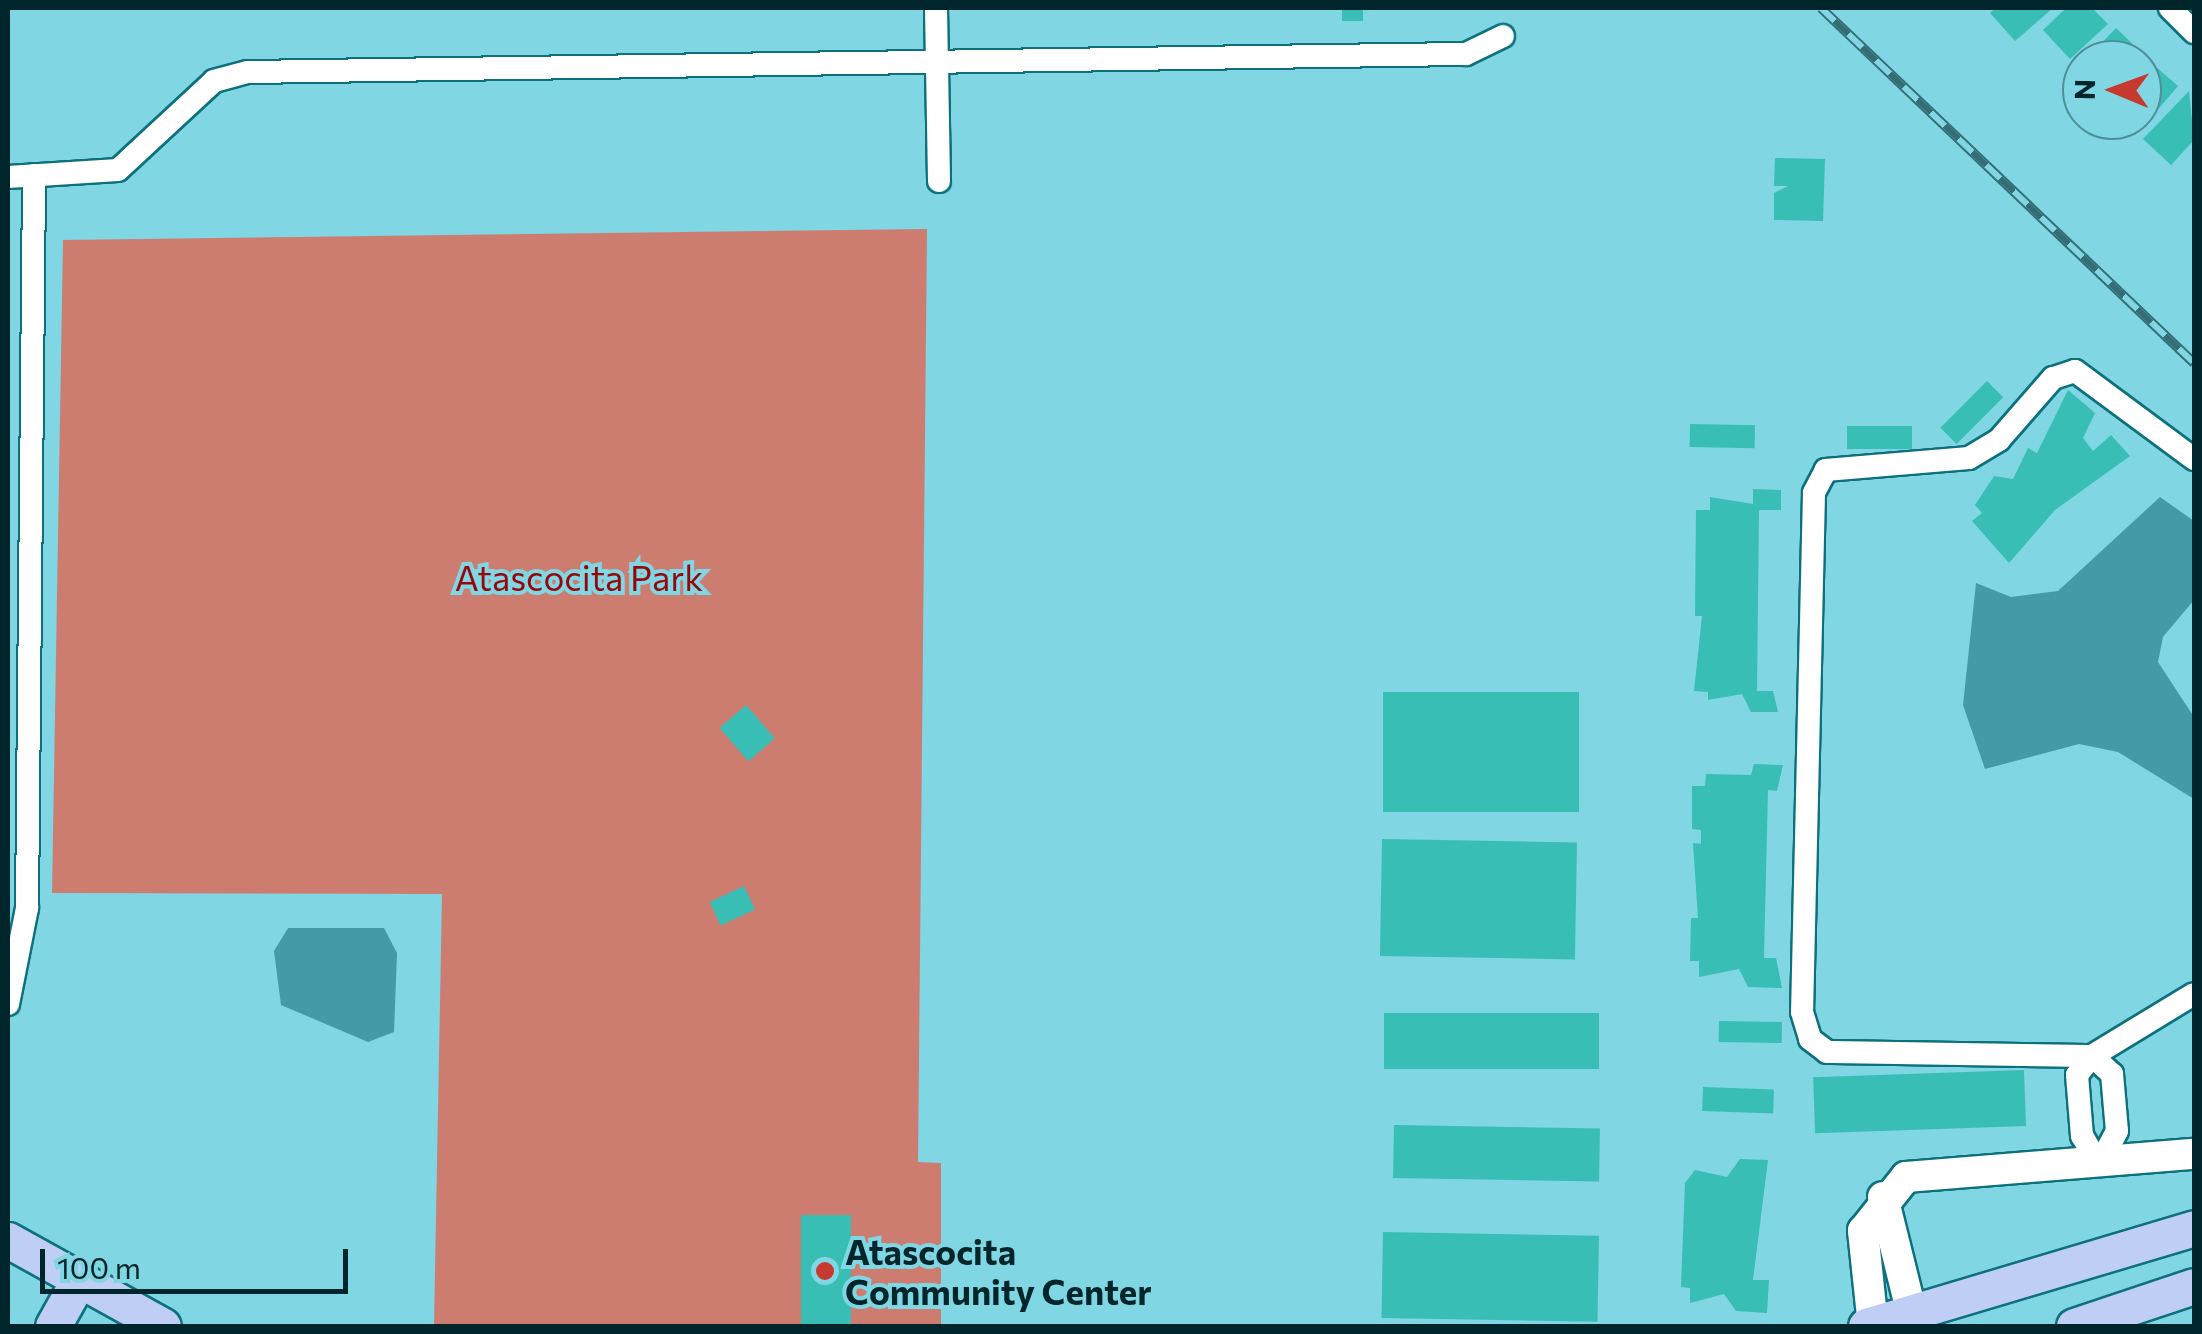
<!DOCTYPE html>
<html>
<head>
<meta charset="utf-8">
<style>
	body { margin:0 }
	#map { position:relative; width:2202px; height:1334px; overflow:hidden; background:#81d6e3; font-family:Commissioner,sans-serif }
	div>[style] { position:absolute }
	.green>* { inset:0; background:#cd7c70 }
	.water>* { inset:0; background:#449aa7 }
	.building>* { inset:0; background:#38beb5; transform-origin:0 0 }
	.roads { filter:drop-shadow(2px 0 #0c717d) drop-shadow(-2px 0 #0c717d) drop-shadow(0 2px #0c717d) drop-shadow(0 -2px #0c717d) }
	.street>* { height:22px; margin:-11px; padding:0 11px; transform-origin:11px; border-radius:11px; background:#fff }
	.secondary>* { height:30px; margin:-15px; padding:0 15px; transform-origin:15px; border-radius:15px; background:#fff }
	.primary>* { height:35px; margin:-17.5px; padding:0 17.5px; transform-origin:17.5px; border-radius:17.5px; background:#bfcef5 }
	.rail>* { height:10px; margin-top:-5px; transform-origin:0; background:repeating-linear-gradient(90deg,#81d6e3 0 19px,#346d75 0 38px); box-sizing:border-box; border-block:2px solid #346d75 }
	.dots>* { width:28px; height:28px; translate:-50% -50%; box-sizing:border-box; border:5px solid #81d6e3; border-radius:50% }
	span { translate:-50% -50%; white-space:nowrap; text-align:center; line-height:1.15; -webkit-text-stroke:8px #81d6e3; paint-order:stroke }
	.park-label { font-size:35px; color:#970608 }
	.poi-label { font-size:35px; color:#00262b; font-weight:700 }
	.left { translate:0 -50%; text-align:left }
	.frame { position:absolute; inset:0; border:10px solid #00262b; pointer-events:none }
	.north { position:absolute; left:2062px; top:40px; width:100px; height:100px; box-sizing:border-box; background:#81d6e3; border:2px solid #4d9099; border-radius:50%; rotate:271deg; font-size:28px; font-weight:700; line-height:40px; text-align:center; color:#00262b }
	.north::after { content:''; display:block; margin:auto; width:35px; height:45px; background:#c6392f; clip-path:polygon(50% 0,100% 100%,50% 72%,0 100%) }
	.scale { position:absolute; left:40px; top:1249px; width:308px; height:45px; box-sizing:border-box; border:5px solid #00262b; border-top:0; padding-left:12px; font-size:30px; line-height:35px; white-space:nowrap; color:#00262b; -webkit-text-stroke:8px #81d6e3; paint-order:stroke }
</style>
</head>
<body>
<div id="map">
	<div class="green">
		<i style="clip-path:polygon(927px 229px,918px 1162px,941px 1163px,941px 1326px,434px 1326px,442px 894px,52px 893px,63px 240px)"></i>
	</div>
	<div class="water">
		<i style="clip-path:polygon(2160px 497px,2194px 521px,2194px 600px,2163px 637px,2158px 662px,2194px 717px,2194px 799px,2118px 752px,2079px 744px,1985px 769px,1963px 705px,1976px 583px,2011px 597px,2058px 591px)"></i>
		<i style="clip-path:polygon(288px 928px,384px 928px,397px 953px,394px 1032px,368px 1042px,281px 1005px,274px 951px)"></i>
	</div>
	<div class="building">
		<i style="left:1342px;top:8px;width:21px;height:13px"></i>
		<i style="clip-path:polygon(1996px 8px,2053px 8px,2015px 41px,1990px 13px)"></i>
		<i style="clip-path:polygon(2066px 8px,2092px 8px,2108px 24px,2070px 59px,2043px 30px)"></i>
		<i style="clip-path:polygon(2116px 28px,2143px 54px,2085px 60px)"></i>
		<i style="clip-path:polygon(2148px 60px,2178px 86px,2142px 128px,2133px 120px,2142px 120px)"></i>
		<i style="clip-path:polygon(2189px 91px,2194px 140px,2171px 165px,2143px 139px)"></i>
		<i style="clip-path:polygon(1775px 158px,1825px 159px,1823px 221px,1774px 220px,1774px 193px,1788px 186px,1774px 186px)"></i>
		<i style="left:1987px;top:381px;width:23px;height:66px;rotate:45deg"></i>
		<i style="clip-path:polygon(2068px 390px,2095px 413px,2083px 438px,2093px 451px,2111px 435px,2130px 456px,2055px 510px,2009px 563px,1972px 521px,1982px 513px,1975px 505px,1994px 476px,2013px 479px,2028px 448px,2037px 453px)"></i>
		<i style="left:1690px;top:424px;width:65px;height:23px;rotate:1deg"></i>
		<i style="left:1847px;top:426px;width:65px;height:23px"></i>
		<i style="clip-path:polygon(1753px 489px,1781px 490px,1781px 510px,1759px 510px,1757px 691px,1773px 691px,1778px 712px,1751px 712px,1742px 694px,1708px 700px,1708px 692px,1694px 691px,1702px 616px,1695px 616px,1696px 510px,1710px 510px,1710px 497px,1753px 504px)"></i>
		<i style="left:1383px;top:692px;width:196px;height:120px"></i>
		<i style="left:746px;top:705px;width:44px;height:35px;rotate:49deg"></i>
		<i style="clip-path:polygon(1754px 764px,1783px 765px,1777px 791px,1768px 790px,1764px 958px,1776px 958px,1782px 988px,1748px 987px,1739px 969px,1699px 977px,1699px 961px,1690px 961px,1691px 918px,1698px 918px,1693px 843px,1701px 844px,1701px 830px,1692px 829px,1692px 786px,1705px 786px,1706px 774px,1751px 775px)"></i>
		<i style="left:1382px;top:839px;width:195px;height:117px;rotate:1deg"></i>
		<i style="left:744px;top:886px;width:26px;height:38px;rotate:65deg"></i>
		<i style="left:1384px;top:1013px;width:215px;height:56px"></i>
		<i style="left:1719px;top:1021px;width:63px;height:21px;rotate:1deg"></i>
		<i style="left:2024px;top:1070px;width:56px;height:211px;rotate:88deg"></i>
		<i style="left:1703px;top:1087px;width:71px;height:24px;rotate:2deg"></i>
		<i style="left:1394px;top:1125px;width:206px;height:53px;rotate:1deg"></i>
		<i style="clip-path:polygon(1740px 1159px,1768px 1160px,1753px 1280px,1769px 1280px,1767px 1313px,1736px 1311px,1724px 1294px,1690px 1303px,1690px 1288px,1681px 1287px,1685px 1183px,1695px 1170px,1727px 1177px)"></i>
		<i style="left:801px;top:1215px;width:50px;height:111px"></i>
		<i style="left:1383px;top:1232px;width:216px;height:86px;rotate:1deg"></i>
	</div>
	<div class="roads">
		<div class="street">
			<i style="left:936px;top:8px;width:173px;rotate:89deg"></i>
			<i style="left:2170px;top:8px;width:34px;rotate:45deg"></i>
			<i style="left:8px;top:177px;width:110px;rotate:-3.6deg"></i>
			<i style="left:118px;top:170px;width:131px;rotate:-42.8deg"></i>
			<i style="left:214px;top:81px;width:35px;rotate:-15deg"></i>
			<i style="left:248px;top:72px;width:1218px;rotate:-0.85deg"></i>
			<i style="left:1466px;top:54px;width:41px;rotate:-25.9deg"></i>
			<i style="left:2194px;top:459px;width:148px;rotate:-143.5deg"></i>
			<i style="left:2075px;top:371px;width:23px;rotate:162deg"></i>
			<i style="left:2053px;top:378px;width:82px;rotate:131.1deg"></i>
			<i style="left:1999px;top:440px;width:35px;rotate:149deg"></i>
			<i style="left:1969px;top:458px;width:144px;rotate:175.2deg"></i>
			<i style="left:1826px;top:470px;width:26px;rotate:118deg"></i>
			<i style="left:1814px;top:493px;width:519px;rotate:91.32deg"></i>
			<i style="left:1802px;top:1012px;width:28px;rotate:73deg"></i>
			<i style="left:1810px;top:1039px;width:21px;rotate:37deg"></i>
			<i style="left:1827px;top:1052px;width:265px;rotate:0.9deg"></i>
			<i style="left:2092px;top:1056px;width:119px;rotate:-31.3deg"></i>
			<i style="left:8px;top:1004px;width:98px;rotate:-78.8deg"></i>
			<i style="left:27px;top:908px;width:733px;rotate:-89.45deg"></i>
			<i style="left:2092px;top:1056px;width:27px;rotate:42deg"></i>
			<i style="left:2112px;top:1074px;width:57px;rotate:85deg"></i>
			<i style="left:2117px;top:1131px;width:38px;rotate:118deg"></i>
			<i style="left:2099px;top:1165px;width:34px;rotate:-120deg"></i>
			<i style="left:2082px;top:1136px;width:61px;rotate:-94.7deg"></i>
			<i style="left:2077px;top:1075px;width:24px;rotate:-52deg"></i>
		</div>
		<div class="secondary">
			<i style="left:1883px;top:1197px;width:133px;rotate:76.1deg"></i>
			<i style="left:1873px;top:1326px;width:96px;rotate:-96deg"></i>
			<i style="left:1863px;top:1231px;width:69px;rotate:-51.5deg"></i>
			<i style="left:1906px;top:1177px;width:289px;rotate:-4.6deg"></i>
		</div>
		<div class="primary">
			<i style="left:8px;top:1240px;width:177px;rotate:29deg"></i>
			<i style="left:53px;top:1326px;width:47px;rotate:-60.7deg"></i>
			<i style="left:1866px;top:1326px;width:342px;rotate:-16.6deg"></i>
			<i style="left:2074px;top:1326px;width:126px;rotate:-18.4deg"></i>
		</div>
	</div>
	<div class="rail">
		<i style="left:1821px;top:8px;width:515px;rotate:43.58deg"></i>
	</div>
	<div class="dots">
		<i style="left:825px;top:1271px;background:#c6392f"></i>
	</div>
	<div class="park-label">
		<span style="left:579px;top:577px">Atascocita Park</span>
	</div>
	<div class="poi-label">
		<span class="left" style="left:845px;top:1271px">Atascocita<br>Community Center</span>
	</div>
	<div class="frame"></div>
	<div class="north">N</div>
	<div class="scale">100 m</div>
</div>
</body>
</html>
